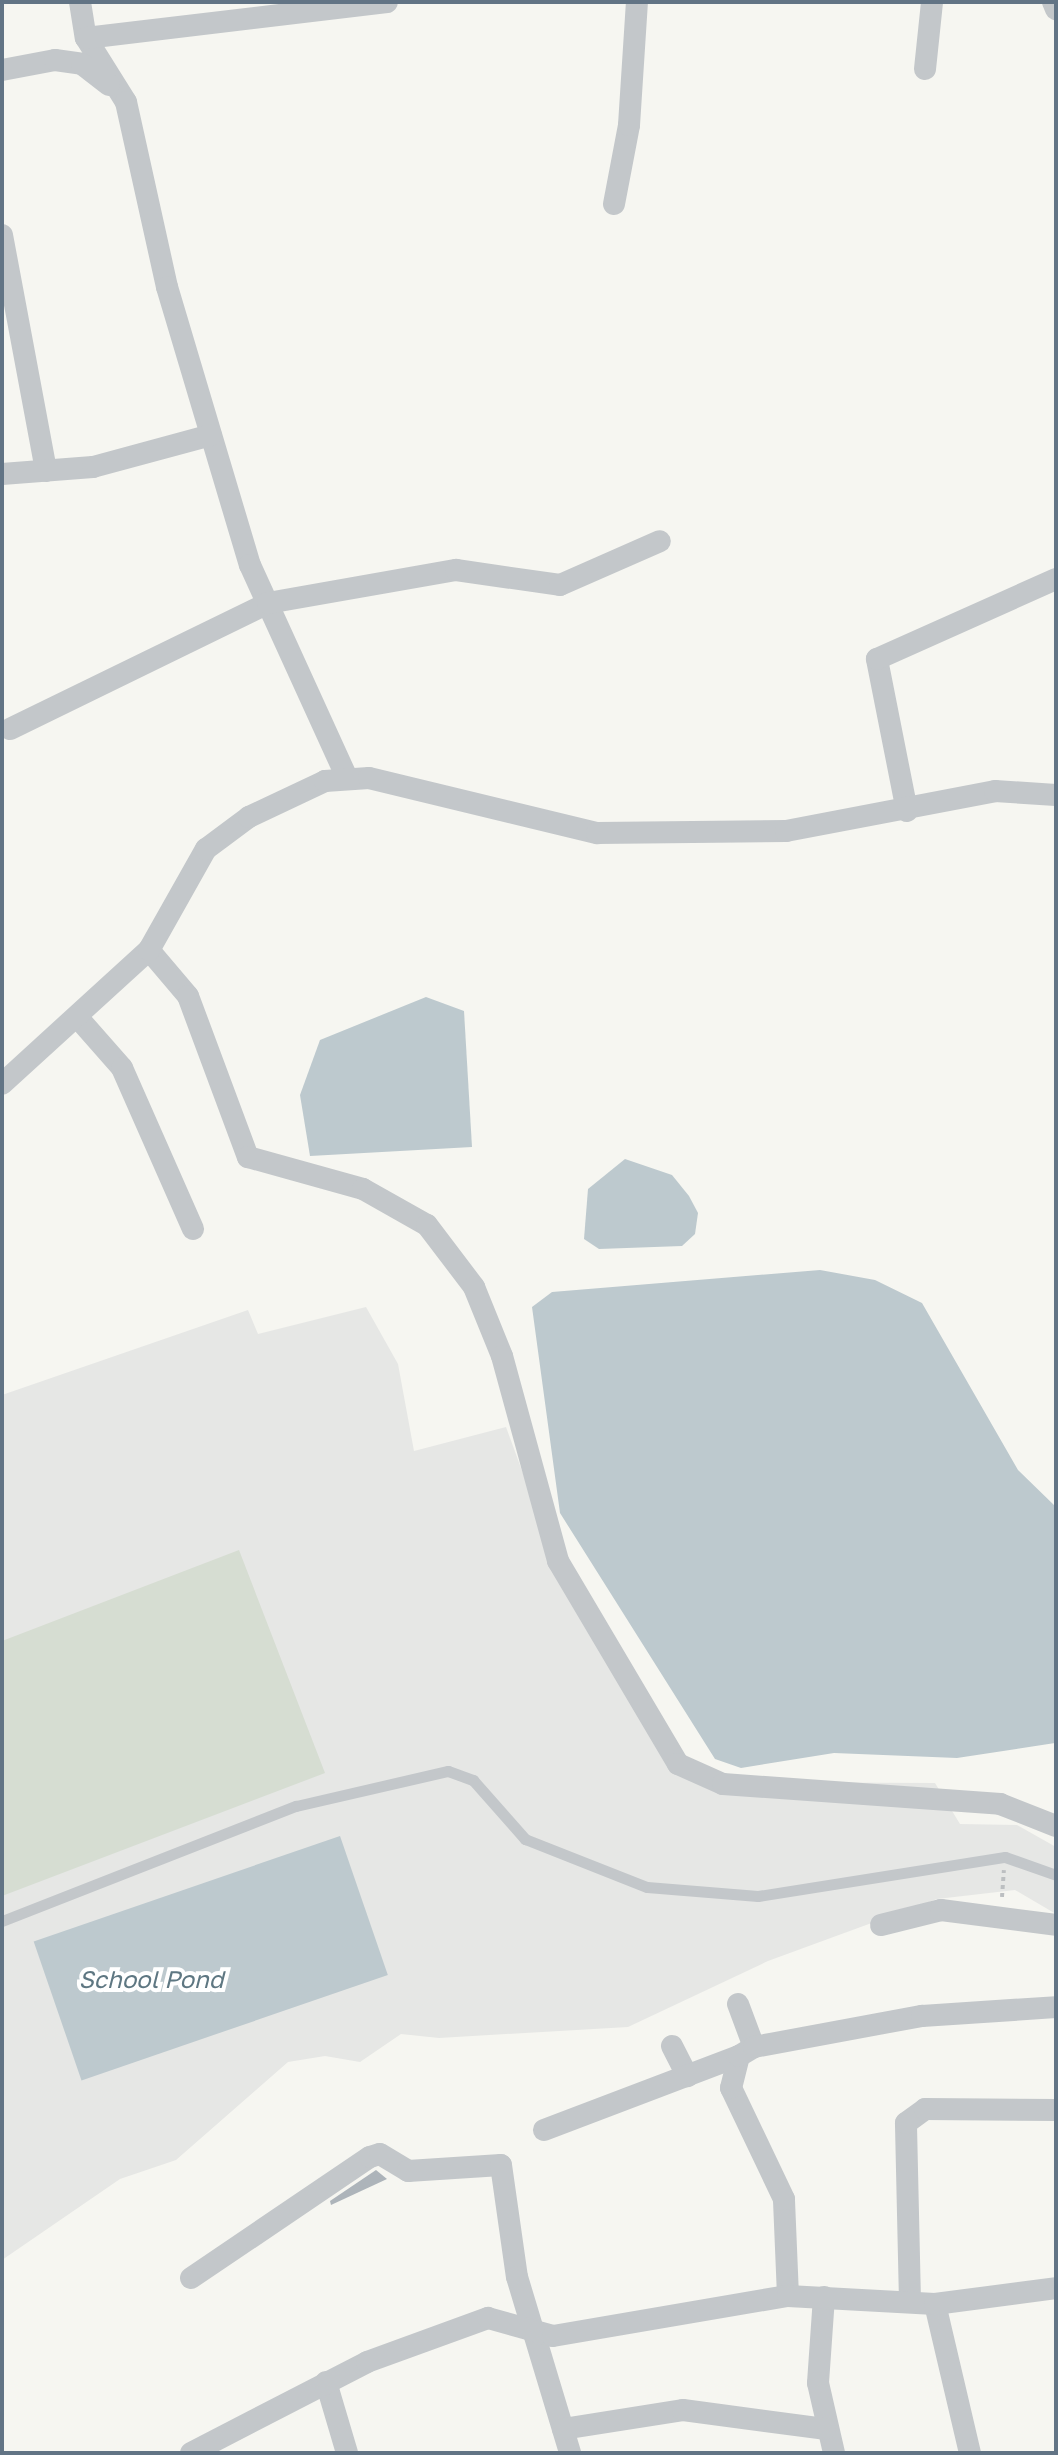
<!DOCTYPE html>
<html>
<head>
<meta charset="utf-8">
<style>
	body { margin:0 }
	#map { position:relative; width:1058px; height:2455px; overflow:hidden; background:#f6f6f1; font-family:"Golos Text",sans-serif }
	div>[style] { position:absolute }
	.built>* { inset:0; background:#e6e7e5 }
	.green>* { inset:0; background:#d6ddd2 }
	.water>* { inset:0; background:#bdc9ce; transform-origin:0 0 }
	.building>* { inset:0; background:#adb4ba }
	.path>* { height:4px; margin-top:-2px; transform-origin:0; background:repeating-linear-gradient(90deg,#bcbfc1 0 4px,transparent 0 8px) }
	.lane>* { height:11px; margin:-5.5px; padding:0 5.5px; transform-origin:5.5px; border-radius:5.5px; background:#c3c7ca }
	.street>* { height:22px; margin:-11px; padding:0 11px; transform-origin:11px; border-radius:11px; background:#c3c7ca }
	span { translate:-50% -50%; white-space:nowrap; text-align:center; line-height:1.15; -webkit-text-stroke:8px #fff; paint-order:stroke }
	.water-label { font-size:24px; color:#5e7782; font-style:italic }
	.frame { position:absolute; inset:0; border:4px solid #627485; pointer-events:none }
</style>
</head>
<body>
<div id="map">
	<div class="built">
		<i style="clip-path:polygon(366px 1307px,398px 1364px,414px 1451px,506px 1427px,561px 1577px,632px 1689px,704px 1782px,935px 1783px,960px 1824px,1017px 1825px,1056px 1847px,1056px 1914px,1015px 1890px,937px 1899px,768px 1961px,628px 2027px,439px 2038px,401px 2034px,360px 2062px,325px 2056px,288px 2062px,176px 2160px,120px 2179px,2px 2260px,2px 1395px,248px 1310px,258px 1334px)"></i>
	</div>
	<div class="green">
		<i style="clip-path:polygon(239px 1550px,325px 1773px,2px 1896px,2px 1641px)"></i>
	</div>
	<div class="water">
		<i style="clip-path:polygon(426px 997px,464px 1011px,472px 1147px,310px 1156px,300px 1095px,320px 1040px)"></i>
		<i style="clip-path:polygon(625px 1159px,672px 1175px,689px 1196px,698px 1213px,695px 1234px,682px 1246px,599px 1249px,584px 1239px,588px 1189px)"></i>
		<i style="clip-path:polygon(820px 1270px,875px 1280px,922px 1303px,1018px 1470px,1056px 1507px,1055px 1743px,957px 1758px,834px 1753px,741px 1768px,715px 1759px,560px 1513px,532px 1307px,552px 1292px)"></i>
		<i style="left:340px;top:1836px;width:147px;height:324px;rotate:71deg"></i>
	</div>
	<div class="building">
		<i style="clip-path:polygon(376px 2170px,387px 2179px,331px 2205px,330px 2201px)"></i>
	</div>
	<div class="path">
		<i style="left:1002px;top:1897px;width:27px;rotate:-86deg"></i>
	</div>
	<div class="lane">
		<i style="left:2px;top:1921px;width:316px;rotate:-21.4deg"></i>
		<i style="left:296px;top:1806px;width:156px;rotate:-13deg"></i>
		<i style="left:448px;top:1771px;width:27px;rotate:20deg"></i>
		<i style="left:473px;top:1780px;width:79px;rotate:48.6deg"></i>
		<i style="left:525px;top:1839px;width:131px;rotate:21.5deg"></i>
		<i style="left:647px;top:1887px;width:111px;rotate:4.6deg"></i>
		<i style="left:758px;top:1896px;width:250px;rotate:-9deg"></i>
		<i style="left:1005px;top:1857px;width:54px;rotate:19.4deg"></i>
	</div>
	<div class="street">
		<i style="left:80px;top:2px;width:36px;rotate:81deg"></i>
		<i style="left:86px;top:38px;width:75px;rotate:58deg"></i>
		<i style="left:126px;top:102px;width:189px;rotate:77.5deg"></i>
		<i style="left:167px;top:287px;width:290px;rotate:73.4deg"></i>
		<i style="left:250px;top:565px;width:232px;rotate:65.5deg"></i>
		<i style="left:1053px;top:2px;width:8px;rotate:67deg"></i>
		<i style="left:86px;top:38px;width:303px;rotate:-6.8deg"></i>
		<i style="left:925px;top:69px;width:67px;rotate:-84deg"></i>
		<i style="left:2px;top:70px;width:54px;rotate:-10.7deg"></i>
		<i style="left:55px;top:60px;width:27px;rotate:8deg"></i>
		<i style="left:82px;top:64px;width:34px;rotate:38deg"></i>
		<i style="left:614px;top:204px;width:80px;rotate:-79.2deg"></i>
		<i style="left:629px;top:125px;width:123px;rotate:-86.3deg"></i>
		<i style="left:2px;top:235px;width:240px;rotate:79.4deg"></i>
		<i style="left:2px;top:474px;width:91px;rotate:-4.4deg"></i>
		<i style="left:93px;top:467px;width:122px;rotate:-15.2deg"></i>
		<i style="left:10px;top:729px;width:287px;rotate:-26deg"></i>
		<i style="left:268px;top:603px;width:191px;rotate:-10deg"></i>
		<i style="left:456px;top:570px;width:105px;rotate:8.2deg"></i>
		<i style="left:560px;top:585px;width:109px;rotate:-23.7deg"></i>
		<i style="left:907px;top:811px;width:155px;rotate:-101.2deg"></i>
		<i style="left:877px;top:659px;width:196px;rotate:-24.1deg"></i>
		<i style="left:149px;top:950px;width:60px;rotate:49.7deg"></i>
		<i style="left:188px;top:996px;width:172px;rotate:69.6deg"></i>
		<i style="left:248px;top:1157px;width:119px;rotate:15.5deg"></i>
		<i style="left:363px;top:1189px;width:73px;rotate:29.4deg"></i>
		<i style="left:427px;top:1225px;width:78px;rotate:52.8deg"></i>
		<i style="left:474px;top:1287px;width:74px;rotate:67.9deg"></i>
		<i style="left:502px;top:1356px;width:213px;rotate:74.7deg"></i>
		<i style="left:558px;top:1561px;width:236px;rotate:59.4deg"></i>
		<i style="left:678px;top:1764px;width:49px;rotate:24deg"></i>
		<i style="left:723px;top:1784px;width:278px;rotate:4.1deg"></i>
		<i style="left:1000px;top:1804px;width:60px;rotate:21.4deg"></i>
		<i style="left:79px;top:1019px;width:65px;rotate:48.7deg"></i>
		<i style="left:122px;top:1068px;width:176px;rotate:66.2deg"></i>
		<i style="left:2px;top:1084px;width:199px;rotate:-42.4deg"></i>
		<i style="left:149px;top:950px;width:116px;rotate:-60.6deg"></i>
		<i style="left:206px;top:849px;width:54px;rotate:-36.7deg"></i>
		<i style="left:249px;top:817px;width:84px;rotate:-25.3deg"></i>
		<i style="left:325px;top:781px;width:44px;rotate:-3.9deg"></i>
		<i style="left:369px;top:778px;width:235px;rotate:13.6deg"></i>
		<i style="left:597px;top:833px;width:189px;rotate:-0.6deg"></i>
		<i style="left:786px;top:831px;width:213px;rotate:-10.8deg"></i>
		<i style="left:995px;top:791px;width:61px;rotate:3.8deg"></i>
		<i style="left:881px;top:1925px;width:62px;rotate:-14deg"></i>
		<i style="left:941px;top:1910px;width:116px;rotate:7.4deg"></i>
		<i style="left:738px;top:2004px;width:46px;rotate:69.6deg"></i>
		<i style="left:672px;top:2046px;width:34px;rotate:63deg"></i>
		<i style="left:544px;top:2130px;width:209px;rotate:-20.8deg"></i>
		<i style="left:191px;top:2278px;width:216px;rotate:-34.1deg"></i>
		<i style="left:370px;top:2157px;width:10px;rotate:-17deg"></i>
		<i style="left:380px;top:2154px;width:33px;rotate:31deg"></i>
		<i style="left:408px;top:2171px;width:93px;rotate:-3.7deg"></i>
		<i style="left:501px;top:2165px;width:113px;rotate:81.9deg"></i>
		<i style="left:517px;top:2277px;width:184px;rotate:73.2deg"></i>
		<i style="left:788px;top:2296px;width:97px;rotate:-92.4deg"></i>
		<i style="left:784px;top:2199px;width:123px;rotate:-115.5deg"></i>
		<i style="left:731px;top:2088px;width:33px;rotate:-76deg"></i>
		<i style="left:739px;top:2056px;width:17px;rotate:-31deg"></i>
		<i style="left:754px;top:2047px;width:171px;rotate:-10.5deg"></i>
		<i style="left:922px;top:2016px;width:134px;rotate:-3.8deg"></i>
		<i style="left:824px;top:2297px;width:86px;rotate:94deg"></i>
		<i style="left:818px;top:2383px;width:72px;rotate:77.1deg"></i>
		<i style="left:910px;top:2302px;width:179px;rotate:-91.3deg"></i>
		<i style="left:906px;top:2123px;width:24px;rotate:-36deg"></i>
		<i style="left:925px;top:2109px;width:131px;rotate:0.4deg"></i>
		<i style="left:935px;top:2304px;width:153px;rotate:76.8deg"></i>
		<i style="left:326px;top:2382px;width:74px;rotate:73.5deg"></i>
		<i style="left:563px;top:2429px;width:121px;rotate:-9deg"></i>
		<i style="left:683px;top:2410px;width:143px;rotate:7.6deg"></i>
		<i style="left:191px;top:2453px;width:198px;rotate:-27.3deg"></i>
		<i style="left:367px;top:2362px;width:129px;rotate:-20deg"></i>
		<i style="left:488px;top:2318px;width:67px;rotate:15.5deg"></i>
		<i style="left:553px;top:2336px;width:238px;rotate:-9.7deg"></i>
		<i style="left:788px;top:2296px;width:147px;rotate:3.1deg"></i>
		<i style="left:935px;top:2304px;width:122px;rotate:-7.5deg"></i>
	</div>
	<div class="water-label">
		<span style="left:151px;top:1979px">School Pond</span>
	</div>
	<div class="frame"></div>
</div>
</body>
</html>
